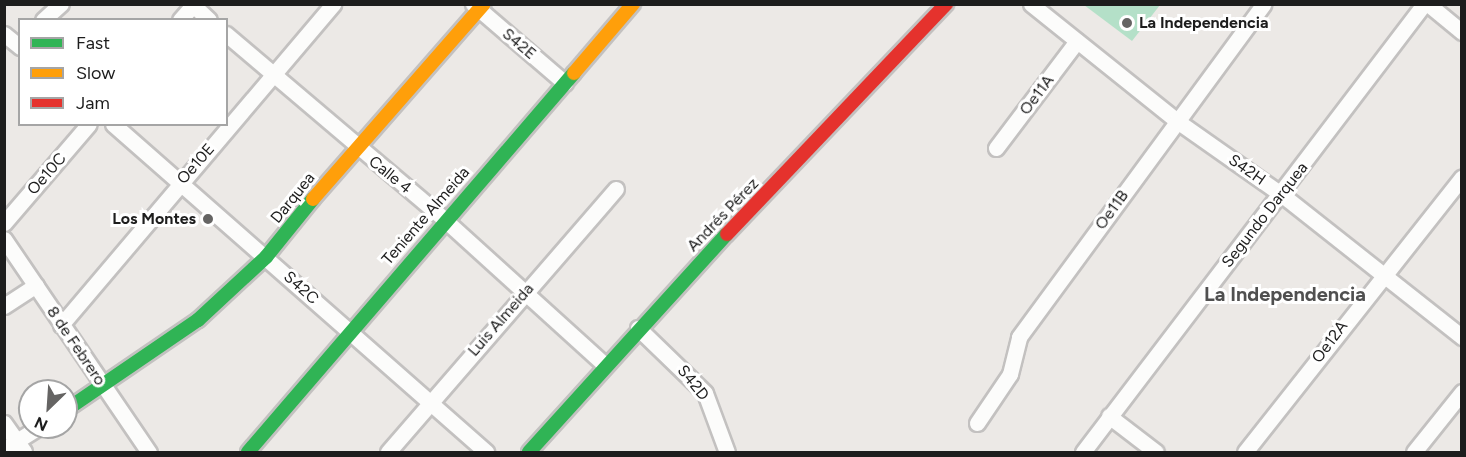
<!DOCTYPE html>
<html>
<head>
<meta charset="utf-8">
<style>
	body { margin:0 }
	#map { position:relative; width:1466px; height:457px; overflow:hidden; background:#ece9e6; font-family:Figtree,sans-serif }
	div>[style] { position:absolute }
	.pitch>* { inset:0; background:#b4e0c8 }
	.roads { filter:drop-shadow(2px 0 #c3c1c0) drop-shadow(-2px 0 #c3c1c0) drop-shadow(0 2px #c3c1c0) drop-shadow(0 -2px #c3c1c0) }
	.street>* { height:15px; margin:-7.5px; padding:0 7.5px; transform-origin:7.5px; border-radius:7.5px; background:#fcfcfb }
	.fast>* { height:14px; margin:-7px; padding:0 7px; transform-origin:7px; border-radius:7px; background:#30b455 }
	.slow>* { height:14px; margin:-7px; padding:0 7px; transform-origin:7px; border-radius:7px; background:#ff9f0a }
	.jam>* { height:14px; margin:-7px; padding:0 7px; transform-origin:7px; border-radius:7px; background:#e5322d }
	.dots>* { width:16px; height:16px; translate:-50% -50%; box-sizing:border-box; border:3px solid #fff; border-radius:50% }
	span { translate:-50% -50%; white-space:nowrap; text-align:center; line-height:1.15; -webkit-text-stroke:6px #fff; paint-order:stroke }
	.poi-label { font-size:16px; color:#1d1d1d; font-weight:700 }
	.left { translate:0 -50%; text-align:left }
	.right { translate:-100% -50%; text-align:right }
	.street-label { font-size:16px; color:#1d1d1d }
	.quarter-label { font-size:20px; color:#505050; font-weight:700 }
	.frame { position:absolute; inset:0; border:6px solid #1d1d1d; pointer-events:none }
	.legend { position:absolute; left:18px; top:18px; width:210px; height:108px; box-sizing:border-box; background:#fff; border:2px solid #a5a5a5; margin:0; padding:8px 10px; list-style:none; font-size:18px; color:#1d1d1d }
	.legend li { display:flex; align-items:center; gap:12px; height:30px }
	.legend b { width:30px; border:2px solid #a5a5a5 }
	.north { position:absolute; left:18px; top:379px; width:60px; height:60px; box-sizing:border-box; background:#fff; border:2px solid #a5a5a5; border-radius:50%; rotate:205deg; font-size:16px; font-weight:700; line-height:24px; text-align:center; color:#1d1d1d }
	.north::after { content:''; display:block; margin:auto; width:21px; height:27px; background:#656463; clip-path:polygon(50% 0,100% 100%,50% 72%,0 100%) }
</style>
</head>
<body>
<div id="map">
	<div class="pitch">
		<i style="clip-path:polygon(1084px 5px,1160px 5px,1132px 41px)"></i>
	</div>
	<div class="roads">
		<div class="street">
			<i style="left:192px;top:4px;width:23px;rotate:43deg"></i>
			<i style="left:473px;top:4px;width:121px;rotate:40.7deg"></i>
			<i style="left:1031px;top:4px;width:187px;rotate:38.7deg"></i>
			<i style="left:1177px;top:121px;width:127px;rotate:35.1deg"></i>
			<i style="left:1281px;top:194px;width:231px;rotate:38.3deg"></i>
			<i style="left:1428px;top:4px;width:44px;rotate:39.5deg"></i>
			<i style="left:43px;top:20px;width:24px;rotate:-42deg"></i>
			<i style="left:180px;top:20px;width:21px;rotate:-49deg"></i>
			<i style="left:4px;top:34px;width:21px;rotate:39deg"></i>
			<i style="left:226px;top:34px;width:287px;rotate:40.3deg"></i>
			<i style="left:445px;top:220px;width:216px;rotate:42.2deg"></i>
			<i style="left:113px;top:124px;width:497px;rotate:41.3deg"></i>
			<i style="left:996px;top:148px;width:134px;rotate:-52.9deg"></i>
			<i style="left:4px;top:223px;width:130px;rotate:-49.4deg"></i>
			<i style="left:4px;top:239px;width:258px;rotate:55.8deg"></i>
			<i style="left:4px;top:306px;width:38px;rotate:-33deg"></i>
			<i style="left:61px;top:325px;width:421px;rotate:-49.7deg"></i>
			<i style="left:638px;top:328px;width:93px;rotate:44.1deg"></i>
			<i style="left:705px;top:393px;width:63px;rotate:69.6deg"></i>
			<i style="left:1109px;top:416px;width:59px;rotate:37.5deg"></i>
			<i style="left:4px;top:423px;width:35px;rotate:55deg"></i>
			<i style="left:977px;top:423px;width:59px;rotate:-56deg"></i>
			<i style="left:1010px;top:374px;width:38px;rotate:-76deg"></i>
			<i style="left:1019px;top:337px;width:413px;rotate:-53.7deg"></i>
			<i style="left:4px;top:449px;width:41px;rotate:-32.2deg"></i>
			<i style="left:388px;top:452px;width:348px;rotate:-49.1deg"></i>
			<i style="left:1083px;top:452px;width:563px;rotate:-52.72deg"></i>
			<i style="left:1245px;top:452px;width:350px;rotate:-51.7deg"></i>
			<i style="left:1414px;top:452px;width:77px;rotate:-51.3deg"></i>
		</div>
		<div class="fast">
			<i style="left:66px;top:410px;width:160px;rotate:-34.3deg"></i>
			<i style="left:198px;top:320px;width:93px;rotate:-42.8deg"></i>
			<i style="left:266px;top:257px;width:75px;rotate:-51deg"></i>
			<i style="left:248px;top:452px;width:500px;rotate:-49.3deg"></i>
			<i style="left:529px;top:452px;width:294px;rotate:-47.8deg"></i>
		</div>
		<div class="slow">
			<i style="left:574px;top:73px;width:91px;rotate:-49.5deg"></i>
			<i style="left:313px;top:199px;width:259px;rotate:-48.8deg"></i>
		</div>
		<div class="jam">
			<i style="left:727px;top:234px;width:318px;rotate:-46.4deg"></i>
		</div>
	</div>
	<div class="dots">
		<i style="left:1127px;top:23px;background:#656463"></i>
		<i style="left:208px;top:219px;background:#656463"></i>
	</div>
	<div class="poi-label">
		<span class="left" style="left:1139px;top:23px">La Independencia</span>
		<span class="right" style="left:196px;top:219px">Los Montes</span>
	</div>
	<div class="street-label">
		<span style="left:519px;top:44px;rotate:40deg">S42E</span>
		<span style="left:1037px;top:95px;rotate:-53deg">Oe11A</span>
		<span style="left:196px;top:164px;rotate:-49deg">Oe10E</span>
		<span style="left:1247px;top:170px;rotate:35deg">S42H</span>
		<span style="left:47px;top:174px;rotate:-49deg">Oe10C</span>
		<span style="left:390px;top:175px;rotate:39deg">Calle 4</span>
		<span style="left:293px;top:198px;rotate:-51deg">Darquea</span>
		<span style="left:1112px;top:210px;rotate:-54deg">Oe11B</span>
		<span style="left:723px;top:215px;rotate:-46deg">Andrés Pérez</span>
		<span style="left:1265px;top:215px;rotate:-52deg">Segundo Darquea</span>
		<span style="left:426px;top:216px;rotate:-49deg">Teniente Almeida</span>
		<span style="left:301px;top:288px;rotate:42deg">S42C</span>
		<span style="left:501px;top:320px;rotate:-49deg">Luis Almeida</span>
		<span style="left:1330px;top:342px;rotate:-53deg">Oe12A</span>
		<span style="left:76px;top:346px;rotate:56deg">8 de Febrero</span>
		<span style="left:693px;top:383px;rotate:51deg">S42D</span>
	</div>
	<div class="quarter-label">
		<span style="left:1285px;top:294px">La Independencia</span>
	</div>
	<div class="frame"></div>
	<ul class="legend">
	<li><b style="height:8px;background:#30b455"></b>Fast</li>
	<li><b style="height:8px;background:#ff9f0a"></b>Slow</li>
	<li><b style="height:8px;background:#e5322d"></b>Jam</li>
	</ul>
	<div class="north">N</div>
</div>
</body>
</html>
